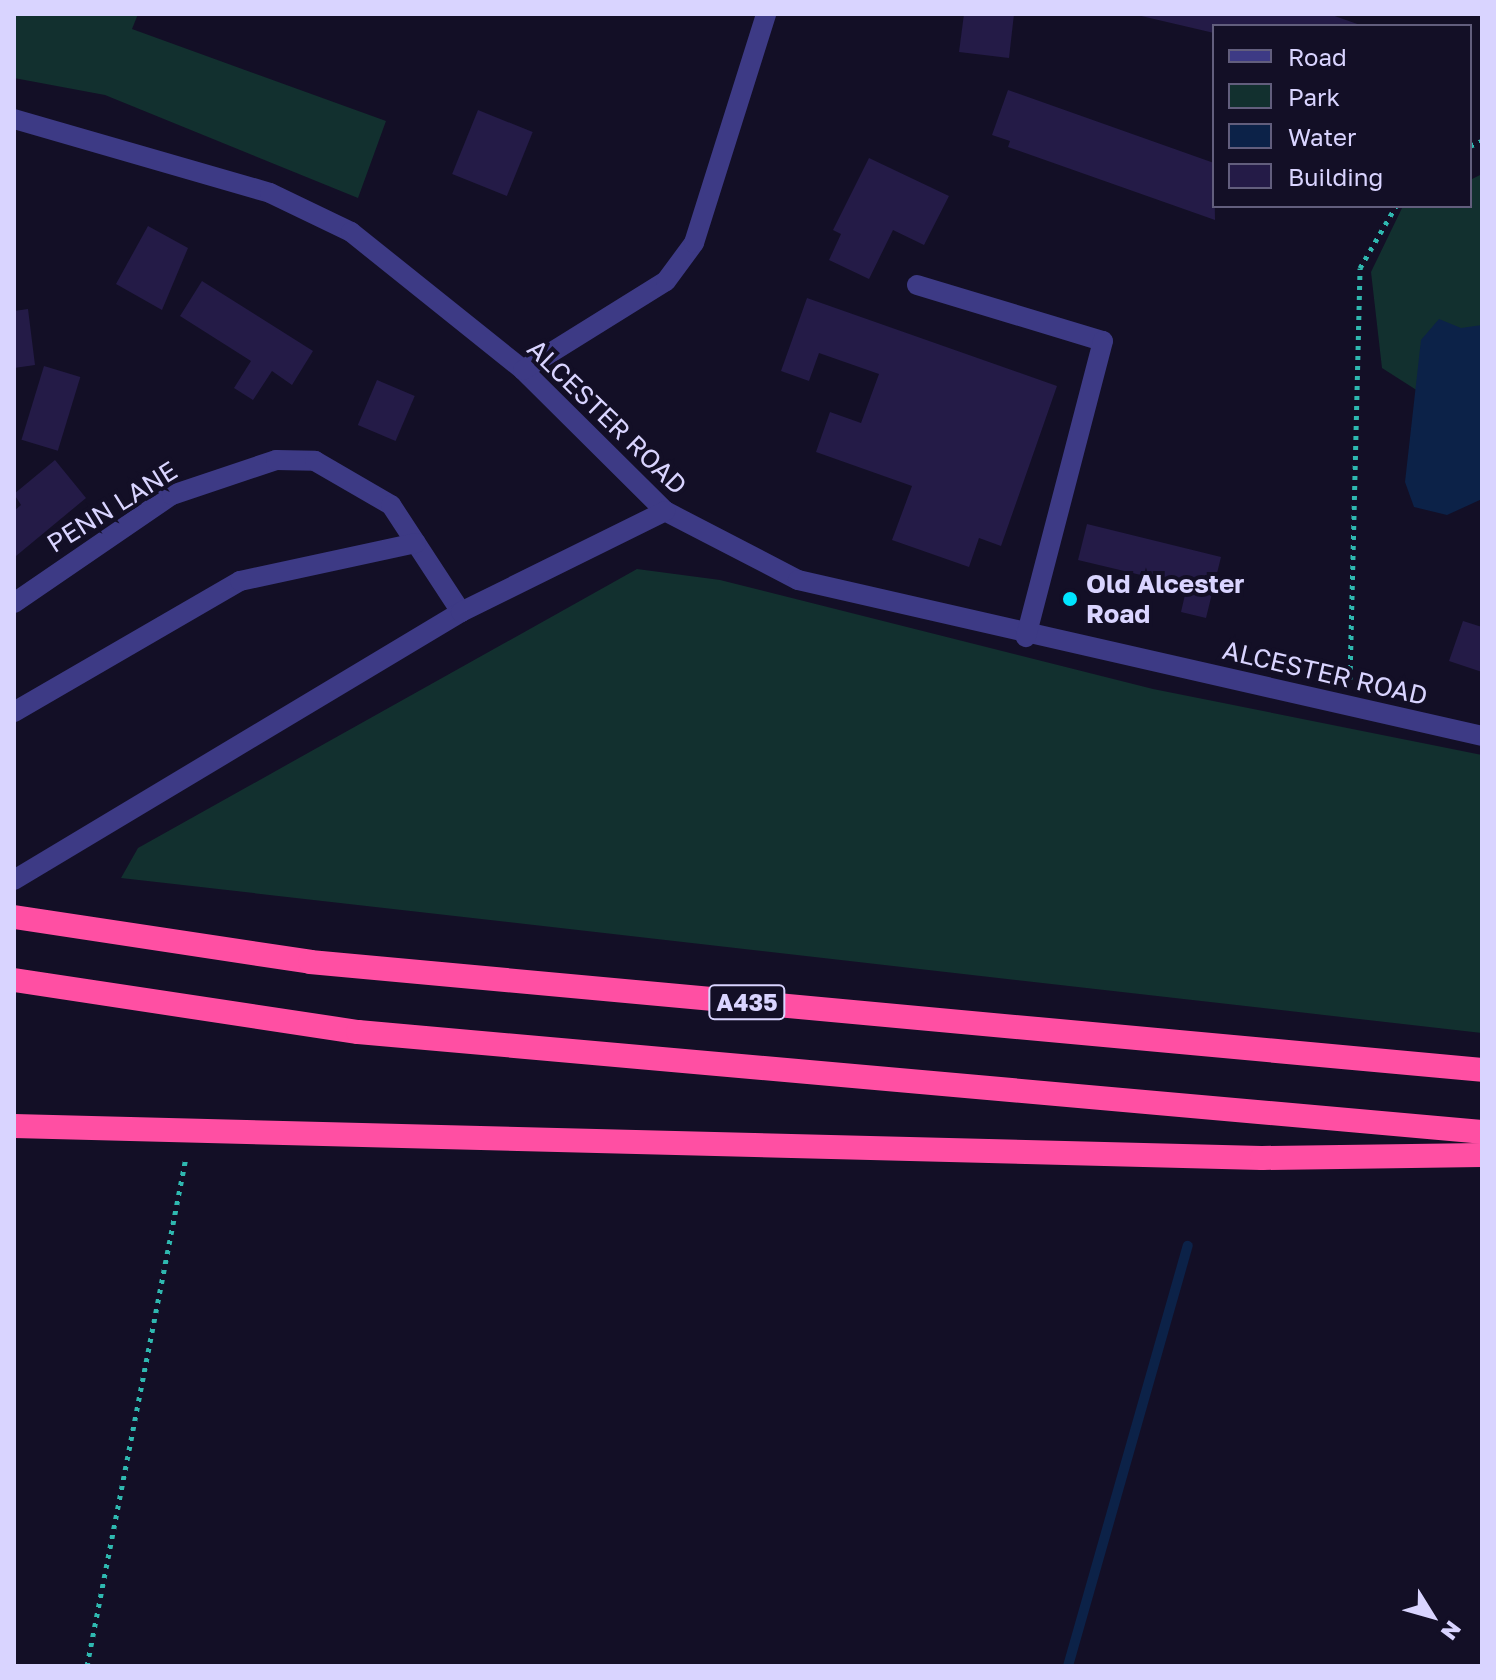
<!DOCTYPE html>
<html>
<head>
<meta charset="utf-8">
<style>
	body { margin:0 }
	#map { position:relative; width:1496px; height:1680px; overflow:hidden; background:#130f26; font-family:"Golos Text",sans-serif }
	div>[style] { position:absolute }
	.green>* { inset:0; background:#12302f }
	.water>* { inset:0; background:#0c2248 }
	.stream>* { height:10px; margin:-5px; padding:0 5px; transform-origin:5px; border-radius:5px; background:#0c2248 }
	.building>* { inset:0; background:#241b47; transform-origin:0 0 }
	.path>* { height:5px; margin-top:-2.5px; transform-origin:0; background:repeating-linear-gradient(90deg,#2fb8b0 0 4px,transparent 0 10px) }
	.minor>* { height:20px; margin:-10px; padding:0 10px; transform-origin:10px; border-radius:10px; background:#3d3a85 }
	.highway>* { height:24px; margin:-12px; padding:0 12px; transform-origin:12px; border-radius:12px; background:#ff4fa3 }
	.dots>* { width:22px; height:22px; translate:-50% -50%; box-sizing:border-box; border:4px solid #130f26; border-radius:50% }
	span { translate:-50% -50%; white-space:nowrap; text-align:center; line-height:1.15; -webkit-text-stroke:8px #130f26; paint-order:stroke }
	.shield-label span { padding:2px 6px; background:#130f26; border:2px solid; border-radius:6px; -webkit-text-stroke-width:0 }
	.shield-label { font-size:24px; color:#d9d4ff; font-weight:700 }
	.street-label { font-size:26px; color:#d9d4ff }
	.poi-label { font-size:26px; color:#d9d4ff; font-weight:700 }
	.left { translate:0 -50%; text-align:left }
	.frame { position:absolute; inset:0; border:16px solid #d9d4ff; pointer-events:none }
	.legend { position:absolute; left:1212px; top:24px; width:260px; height:184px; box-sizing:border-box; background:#130f26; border:2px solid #625e7d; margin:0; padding:10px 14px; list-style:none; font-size:24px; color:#d9d4ff }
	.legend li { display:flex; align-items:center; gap:16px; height:40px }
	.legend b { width:40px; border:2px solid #625e7d }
	.north { position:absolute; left:1392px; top:1576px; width:80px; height:80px; -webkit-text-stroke:6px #130f26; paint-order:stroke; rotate:127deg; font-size:22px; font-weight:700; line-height:32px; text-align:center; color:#d9d4ff }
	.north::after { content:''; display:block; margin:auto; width:28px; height:36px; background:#d9d4ff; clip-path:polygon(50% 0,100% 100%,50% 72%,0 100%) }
</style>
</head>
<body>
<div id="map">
	<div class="green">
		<i style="clip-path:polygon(14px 14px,138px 14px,132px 29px,386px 121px,358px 198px,105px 95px,14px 78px)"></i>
		<i style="clip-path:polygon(1482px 174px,1482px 348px,1418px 391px,1382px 368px,1371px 272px,1403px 206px,1470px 206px,1470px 180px)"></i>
		<i style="clip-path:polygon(637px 569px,720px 580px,1153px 689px,1482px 755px,1482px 1033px,121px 878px,138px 848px)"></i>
	</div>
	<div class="water">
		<i style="clip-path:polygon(1439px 319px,1461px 328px,1482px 325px,1482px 499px,1447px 515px,1414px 507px,1405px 482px,1421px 340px)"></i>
	</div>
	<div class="stream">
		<i style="left:1068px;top:1666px;width:437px;rotate:-74.1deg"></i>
	</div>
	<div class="building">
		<i style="clip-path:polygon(964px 14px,1014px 14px,1009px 58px,959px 52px)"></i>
		<i style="clip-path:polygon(1329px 14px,1363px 26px,1214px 26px,1214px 33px,1137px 15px)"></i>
		<i style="clip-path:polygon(1008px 90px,1214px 163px,1215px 220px,1008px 147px,1010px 141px,992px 135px)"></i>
		<i style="left:478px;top:110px;width:59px;height:69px;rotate:22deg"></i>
		<i style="clip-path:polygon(869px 158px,949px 196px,924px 245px,893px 230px,869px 279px,829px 260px,841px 234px,833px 230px)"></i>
		<i style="clip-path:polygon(148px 226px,188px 248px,162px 310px,116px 284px)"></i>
		<i style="clip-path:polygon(202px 281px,313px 351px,292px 385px,272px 371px,253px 400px,234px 388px,251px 361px,180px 316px)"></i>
		<i style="clip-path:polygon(807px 298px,1057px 386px,1001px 546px,979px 538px,969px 567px,892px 540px,912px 486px,816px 452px,830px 412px,861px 423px,879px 374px,819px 353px,809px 381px,781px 371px)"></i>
		<i style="clip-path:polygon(28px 309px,35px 365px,14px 368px,14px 311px)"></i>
		<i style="left:44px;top:366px;width:38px;height:77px;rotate:17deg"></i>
		<i style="left:377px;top:380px;width:41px;height:49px;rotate:23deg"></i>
		<i style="clip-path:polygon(55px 460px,86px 498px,16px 556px,14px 511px,21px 505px,14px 494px)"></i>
		<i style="clip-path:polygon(1087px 524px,1221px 557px,1206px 618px,1181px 612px,1187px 586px,1078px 560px)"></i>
		<i style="clip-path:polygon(1463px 621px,1482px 627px,1482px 672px,1449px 661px)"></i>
	</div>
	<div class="path">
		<i style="left:1470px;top:146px;width:13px;rotate:-23deg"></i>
		<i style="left:1350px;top:679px;width:411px;rotate:-88.6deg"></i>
		<i style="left:1360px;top:268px;width:72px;rotate:-59.9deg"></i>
		<i style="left:87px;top:1666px;width:519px;rotate:-78.99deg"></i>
	</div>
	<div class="minor">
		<i style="left:14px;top:119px;width:266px;rotate:16.1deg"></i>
		<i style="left:270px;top:193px;width:90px;rotate:25.7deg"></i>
		<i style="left:351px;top:232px;width:221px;rotate:38.7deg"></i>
		<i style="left:523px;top:370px;width:200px;rotate:44.8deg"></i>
		<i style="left:665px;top:511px;width:150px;rotate:27.4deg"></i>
		<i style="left:798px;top:580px;width:702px;rotate:12.85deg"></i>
		<i style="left:917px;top:285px;width:194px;rotate:16.8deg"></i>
		<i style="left:1103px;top:341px;width:306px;rotate:104.6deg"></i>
		<i style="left:523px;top:370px;width:168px;rotate:-31.9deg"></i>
		<i style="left:666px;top:281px;width:47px;rotate:-53.6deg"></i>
		<i style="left:694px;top:243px;width:240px;rotate:-72.5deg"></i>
		<i style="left:14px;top:603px;width:191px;rotate:-34.4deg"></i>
		<i style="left:172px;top:495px;width:110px;rotate:-18.6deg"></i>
		<i style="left:276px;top:460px;width:39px;rotate:1deg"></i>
		<i style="left:315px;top:461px;width:88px;rotate:30.1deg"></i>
		<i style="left:391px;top:505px;width:128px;rotate:56.8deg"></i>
		<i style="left:14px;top:712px;width:261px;rotate:-30.1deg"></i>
		<i style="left:240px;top:581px;width:180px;rotate:-12.2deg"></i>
		<i style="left:14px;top:880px;width:521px;rotate:-30.94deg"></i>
		<i style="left:461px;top:612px;width:228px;rotate:-26.3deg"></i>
	</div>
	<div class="highway">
		<i style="left:14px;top:917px;width:299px;rotate:8.6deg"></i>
		<i style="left:310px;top:962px;width:1177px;rotate:5.26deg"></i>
		<i style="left:14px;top:980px;width:348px;rotate:8.6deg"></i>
		<i style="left:358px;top:1032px;width:1128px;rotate:5.08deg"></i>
		<i style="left:14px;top:1126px;width:1248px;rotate:1.47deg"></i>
		<i style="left:1262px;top:1158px;width:220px;rotate:-0.8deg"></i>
	</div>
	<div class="dots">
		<i style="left:1070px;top:599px;background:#00e5ff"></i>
	</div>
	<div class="shield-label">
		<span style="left:747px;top:1002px">A435</span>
	</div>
	<div class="street-label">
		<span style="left:607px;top:417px;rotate:44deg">ALCESTER ROAD</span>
		<span style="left:112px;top:507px;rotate:-32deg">PENN LANE</span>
		<span style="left:1325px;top:673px;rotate:13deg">ALCESTER ROAD</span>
	</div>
	<div class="poi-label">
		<span class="left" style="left:1086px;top:599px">Old Alcester<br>Road</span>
	</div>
	<div class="frame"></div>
	<ul class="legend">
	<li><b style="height:10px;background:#3d3a85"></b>Road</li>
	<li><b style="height:22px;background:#12302f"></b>Park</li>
	<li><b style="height:22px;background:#0c2248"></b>Water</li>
	<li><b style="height:22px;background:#241b47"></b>Building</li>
	</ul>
	<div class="north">N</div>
</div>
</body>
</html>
